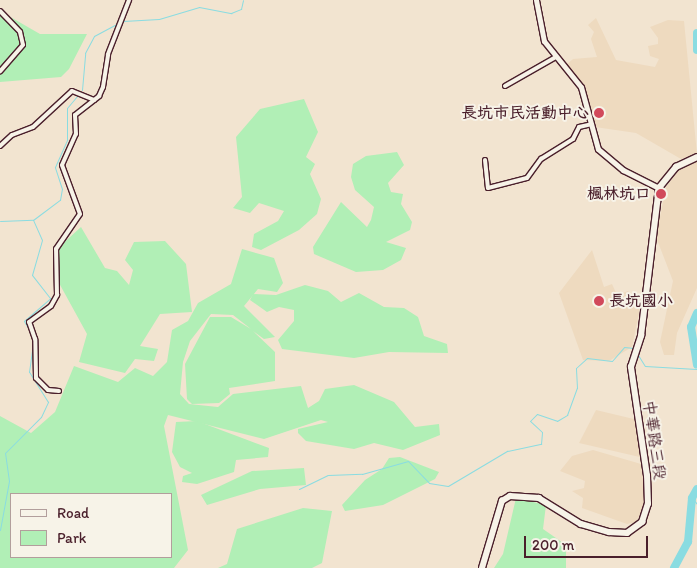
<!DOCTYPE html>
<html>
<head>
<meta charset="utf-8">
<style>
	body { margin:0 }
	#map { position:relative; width:697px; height:568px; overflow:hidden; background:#f2e4d0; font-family:Itim,"LXGW WenKai TC",sans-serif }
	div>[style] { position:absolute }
	.built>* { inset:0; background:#eedabf }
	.green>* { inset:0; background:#b1efb6 }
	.stream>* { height:1px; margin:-0.5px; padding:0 0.5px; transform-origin:0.5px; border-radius:0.5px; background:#8adce1 }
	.river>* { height:8px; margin:-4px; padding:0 4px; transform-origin:4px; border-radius:4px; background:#8adce1 }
	.roads { filter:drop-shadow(1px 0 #4a1f2b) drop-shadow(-1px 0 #4a1f2b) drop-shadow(0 1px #4a1f2b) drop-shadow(0 -1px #4a1f2b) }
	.minor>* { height:4px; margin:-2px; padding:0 2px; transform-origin:2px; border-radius:2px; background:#f7f3e8 }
	.tertiary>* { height:5px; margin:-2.5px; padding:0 2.5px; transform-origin:2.5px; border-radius:2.5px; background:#f7f3e8 }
	.secondary>* { height:5.5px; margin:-2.75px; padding:0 2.75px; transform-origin:2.75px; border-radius:2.75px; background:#f7f3e8 }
	.dots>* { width:14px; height:14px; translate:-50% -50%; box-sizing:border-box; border:2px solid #f7f3e8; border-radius:50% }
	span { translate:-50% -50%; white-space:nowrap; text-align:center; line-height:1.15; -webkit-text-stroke:4px #f7f3e8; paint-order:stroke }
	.poi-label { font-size:16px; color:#4a1f2b; font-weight:700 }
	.right { translate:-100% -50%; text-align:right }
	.left { translate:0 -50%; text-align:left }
	.street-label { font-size:16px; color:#4a1f2b }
	.legend { position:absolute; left:10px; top:493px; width:162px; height:65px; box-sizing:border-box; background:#f7f3e8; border:1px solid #b29e9c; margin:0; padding:6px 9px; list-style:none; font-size:15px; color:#4a1f2b }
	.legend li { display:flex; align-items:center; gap:10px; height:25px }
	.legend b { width:25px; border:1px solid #b29e9c }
	.scale { position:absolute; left:524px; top:536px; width:124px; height:22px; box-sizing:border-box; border:2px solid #4a1f2b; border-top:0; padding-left:6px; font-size:15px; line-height:18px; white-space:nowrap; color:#4a1f2b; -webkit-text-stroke:4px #f7f3e8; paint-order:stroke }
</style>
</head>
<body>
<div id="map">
	<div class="built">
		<i style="clip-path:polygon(596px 18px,616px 60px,655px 67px,659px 59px,650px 56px,648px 46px,658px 44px,658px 38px,650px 27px,668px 20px,684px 21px,697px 154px,681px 159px,636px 133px,595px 127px,585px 92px,566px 65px,573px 59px,597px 57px,591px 39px,594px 32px,588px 25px)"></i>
		<i style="clip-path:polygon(697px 161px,697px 288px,677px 333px,674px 355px,664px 355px,660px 342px,673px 281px,656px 237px,666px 187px,679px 170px)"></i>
		<i style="clip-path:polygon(592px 250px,604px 287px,612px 284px,617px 295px,628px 291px,640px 308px,632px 347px,609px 361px,583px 360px,559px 293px)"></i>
		<i style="clip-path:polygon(596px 410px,638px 420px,644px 458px,579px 443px)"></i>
		<i style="clip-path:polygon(593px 450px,641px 464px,647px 501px,636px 522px,627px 524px,582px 508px,583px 498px,572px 491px,584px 488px,585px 481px,560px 471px,572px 456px)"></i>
	</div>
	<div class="green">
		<i style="clip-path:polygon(0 11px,40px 34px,87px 34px,69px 69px,61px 77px,0 82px)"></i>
		<i style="clip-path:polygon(304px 99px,318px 132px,306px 157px,315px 164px,310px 174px,321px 199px,317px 214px,299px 230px,261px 250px,252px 247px,254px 234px,278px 221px,284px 211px,259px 203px,250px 213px,233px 208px,242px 197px,236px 137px,260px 109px)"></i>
		<i style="clip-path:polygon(397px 152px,404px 165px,388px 183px,391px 192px,403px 194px,401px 204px,412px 222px,410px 230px,386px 242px,406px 248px,401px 260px,383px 270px,356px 272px,314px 254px,313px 247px,341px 202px,367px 227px,371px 220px,374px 207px,355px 190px,351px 177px,353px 164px,366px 156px)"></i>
		<i style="clip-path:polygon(81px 227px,105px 268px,117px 271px,129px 285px,133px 270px,125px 260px,134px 242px,165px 241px,186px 264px,192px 312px,160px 314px,140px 346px,158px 349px,154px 361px,135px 359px,125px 373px,79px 362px,87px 334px,59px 283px,57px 249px)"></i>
		<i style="clip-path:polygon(evenodd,242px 249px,274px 258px,283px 283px,277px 292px,258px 289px,244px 306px,275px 337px,264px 339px,253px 331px,275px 352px,275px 381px,229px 388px,230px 394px,219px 403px,192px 404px,187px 399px,185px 364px,210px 317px,231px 317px,251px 329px,233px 315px,211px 314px,190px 341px,183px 362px,180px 394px,189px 404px,218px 407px,233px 394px,301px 386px,308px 408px,319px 401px,325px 389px,354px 385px,394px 402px,415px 427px,439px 424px,440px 435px,403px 450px,374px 443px,354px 449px,306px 441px,298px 433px,298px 429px,328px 422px,321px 420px,264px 439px,168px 415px,164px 426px,188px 550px,174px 568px,0 568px,0 416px,31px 433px,55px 412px,74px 366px,118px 382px,135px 368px,153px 376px,167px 362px,172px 330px,188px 321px,198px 303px,231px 284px,242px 249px,11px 494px,171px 494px,171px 557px,11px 557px,11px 494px)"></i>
		<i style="clip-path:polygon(305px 285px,328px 291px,341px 302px,359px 293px,384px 307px,404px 308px,418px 317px,424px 336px,447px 344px,448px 353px,389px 352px,354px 358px,282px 349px,278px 340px,294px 321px,294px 310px,279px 307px,267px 312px,250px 300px,253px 294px,276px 295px)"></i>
		<i style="clip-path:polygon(197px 421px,269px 448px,268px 457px,236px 460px,234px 472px,197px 484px,182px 482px,183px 476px,192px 473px,180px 467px,172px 452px,176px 422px)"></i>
		<i style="clip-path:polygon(400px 457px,439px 472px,435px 479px,383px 505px,345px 511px,342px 505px,365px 480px,382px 469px,389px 458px)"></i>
		<i style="clip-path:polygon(304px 468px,306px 485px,260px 489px,207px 505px,201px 495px,252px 471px)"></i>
		<i style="clip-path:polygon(516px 498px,546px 505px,543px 529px,566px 545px,566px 568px,494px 568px,503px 554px)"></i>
		<i style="clip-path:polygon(303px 508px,332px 511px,322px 563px,312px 568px,218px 568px,227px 564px,237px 529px)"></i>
	</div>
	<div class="stream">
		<i style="left:123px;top:21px;width:36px;rotate:-3deg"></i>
		<i style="left:159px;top:19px;width:42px;rotate:-16.7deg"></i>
		<i style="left:199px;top:7px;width:33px;rotate:11deg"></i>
		<i style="left:231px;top:13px;width:11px;rotate:-22deg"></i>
		<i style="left:241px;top:9px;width:9px;rotate:-77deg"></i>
		<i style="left:82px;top:90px;width:37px;rotate:-85deg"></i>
		<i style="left:85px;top:53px;width:19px;rotate:-62deg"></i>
		<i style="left:94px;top:36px;width:26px;rotate:-28deg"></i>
		<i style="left:0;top:221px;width:33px;rotate:-2deg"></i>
		<i style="left:31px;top:333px;width:14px;rotate:-120deg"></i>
		<i style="left:24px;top:321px;width:35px;rotate:-41deg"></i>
		<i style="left:50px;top:298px;width:29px;rotate:-128deg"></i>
		<i style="left:32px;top:275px;width:36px;rotate:-74deg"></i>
		<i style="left:42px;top:240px;width:22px;rotate:-114deg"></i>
		<i style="left:33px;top:220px;width:34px;rotate:-37deg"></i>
		<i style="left:60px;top:200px;width:11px;rotate:-80deg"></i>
		<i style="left:62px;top:189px;width:23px;rotate:-108deg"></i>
		<i style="left:55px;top:167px;width:30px;rotate:-66deg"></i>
		<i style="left:67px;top:140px;width:32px;rotate:-90deg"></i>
		<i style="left:67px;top:108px;width:16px;rotate:-50deg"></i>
		<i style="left:638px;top:355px;width:13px;rotate:58deg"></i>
		<i style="left:645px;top:366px;width:52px;rotate:3.3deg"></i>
		<i style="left:299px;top:489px;width:32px;rotate:-26deg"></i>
		<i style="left:328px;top:475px;width:34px;rotate:-2deg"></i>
		<i style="left:362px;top:474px;width:48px;rotate:-15.8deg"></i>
		<i style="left:408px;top:461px;width:30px;rotate:46deg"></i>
		<i style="left:429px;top:483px;width:19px;rotate:9deg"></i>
		<i style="left:448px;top:486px;width:69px;rotate:-30.7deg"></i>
		<i style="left:507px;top:451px;width:35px;rotate:-12deg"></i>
		<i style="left:541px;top:444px;width:12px;rotate:-85deg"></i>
		<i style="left:542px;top:432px;width:16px;rotate:-137deg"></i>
		<i style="left:530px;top:421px;width:10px;rotate:-45deg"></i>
		<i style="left:537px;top:414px;width:21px;rotate:19deg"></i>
		<i style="left:557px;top:421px;width:12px;rotate:-31deg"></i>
		<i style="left:567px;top:415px;width:29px;rotate:-70deg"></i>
		<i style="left:577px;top:388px;width:20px;rotate:-93deg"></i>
		<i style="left:576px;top:368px;width:15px;rotate:-42deg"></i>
		<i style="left:587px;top:358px;width:25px;rotate:7deg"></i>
		<i style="left:612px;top:361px;width:18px;rotate:-49deg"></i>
		<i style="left:624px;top:347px;width:10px;rotate:6deg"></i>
		<i style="left:692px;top:498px;width:8px;rotate:50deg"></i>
		<i style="left:0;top:530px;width:50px;rotate:-79.6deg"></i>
		<i style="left:9px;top:481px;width:28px;rotate:-98deg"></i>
		<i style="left:5px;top:453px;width:51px;rotate:-45deg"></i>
		<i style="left:41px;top:417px;width:17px;rotate:-65deg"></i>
		<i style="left:48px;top:402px;width:36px;rotate:-122deg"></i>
		<i style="left:29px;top:372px;width:28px;rotate:-82deg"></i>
	</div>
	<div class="river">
		<i style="left:697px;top:33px;width:17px;rotate:90deg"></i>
		<i style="left:697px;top:313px;width:15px;rotate:113deg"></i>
		<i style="left:691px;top:327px;width:38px;rotate:81deg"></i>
		<i style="left:674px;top:568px;width:30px;rotate:-62deg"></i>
		<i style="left:688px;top:542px;width:44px;rotate:-84.8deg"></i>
		<i style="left:692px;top:498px;width:10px;rotate:-61deg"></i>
	</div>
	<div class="roads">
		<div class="minor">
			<i style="left:0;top:11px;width:29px;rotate:46deg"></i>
			<i style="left:20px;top:32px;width:13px;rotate:77deg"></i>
			<i style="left:23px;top:45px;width:35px;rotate:131deg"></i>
			<i style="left:505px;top:86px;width:59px;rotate:-29.6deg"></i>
			<i style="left:0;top:146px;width:16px;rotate:-43deg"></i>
			<i style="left:12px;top:135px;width:22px;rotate:-21deg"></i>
			<i style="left:33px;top:127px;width:53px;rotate:-42.7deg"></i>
			<i style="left:72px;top:91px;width:24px;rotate:22deg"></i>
			<i style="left:485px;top:160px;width:28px;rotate:84deg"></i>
			<i style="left:488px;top:188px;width:40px;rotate:-14.4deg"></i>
			<i style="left:527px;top:178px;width:24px;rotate:-54deg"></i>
			<i style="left:541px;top:159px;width:38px;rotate:-32deg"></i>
			<i style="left:573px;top:139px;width:13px;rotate:-63deg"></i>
			<i style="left:579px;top:127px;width:13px;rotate:-13deg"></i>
			<i style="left:59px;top:391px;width:11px;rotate:-175deg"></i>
			<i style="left:48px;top:390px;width:17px;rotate:-135deg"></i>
			<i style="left:36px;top:378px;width:39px;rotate:-91deg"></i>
			<i style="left:35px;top:339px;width:18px;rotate:-109deg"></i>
			<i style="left:29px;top:322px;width:27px;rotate:-36deg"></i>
			<i style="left:51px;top:306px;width:13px;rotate:-61deg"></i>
			<i style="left:57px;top:295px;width:46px;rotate:-91.2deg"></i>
			<i style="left:56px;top:249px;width:42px;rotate:-55.6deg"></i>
			<i style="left:80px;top:214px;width:52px;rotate:-110.2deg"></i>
			<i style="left:62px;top:165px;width:34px;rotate:-66deg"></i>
			<i style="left:76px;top:134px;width:19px;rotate:-93deg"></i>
			<i style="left:75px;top:115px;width:31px;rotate:-38deg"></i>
			<i style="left:99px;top:96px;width:10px;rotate:-66deg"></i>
			<i style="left:103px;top:87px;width:33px;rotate:-81deg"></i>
			<i style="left:108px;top:54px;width:58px;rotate:-68.7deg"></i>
		</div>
		<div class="tertiary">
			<i style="left:536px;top:0;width:42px;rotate:79deg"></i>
			<i style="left:544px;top:41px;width:59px;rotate:51.2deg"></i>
			<i style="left:581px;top:87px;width:64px;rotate:74.7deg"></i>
			<i style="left:598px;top:149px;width:33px;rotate:40deg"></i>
			<i style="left:623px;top:170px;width:40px;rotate:26.6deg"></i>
		</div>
		<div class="secondary">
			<i style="left:482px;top:568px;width:70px;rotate:-73.4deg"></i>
			<i style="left:502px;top:501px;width:9px;rotate:-32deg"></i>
			<i style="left:510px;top:496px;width:29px;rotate:4deg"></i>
			<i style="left:539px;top:498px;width:49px;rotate:31.8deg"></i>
			<i style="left:581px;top:524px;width:29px;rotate:16deg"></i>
			<i style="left:609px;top:532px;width:18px;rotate:3deg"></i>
			<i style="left:627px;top:533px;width:19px;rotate:-36deg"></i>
			<i style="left:642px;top:522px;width:19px;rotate:-72deg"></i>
			<i style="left:648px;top:504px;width:28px;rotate:-92deg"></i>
			<i style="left:647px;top:476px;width:110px;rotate:-98.4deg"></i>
			<i style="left:631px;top:367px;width:33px;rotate:-72deg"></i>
			<i style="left:641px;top:336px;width:149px;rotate:-83.1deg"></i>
			<i style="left:659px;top:188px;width:27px;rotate:-51deg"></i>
			<i style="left:676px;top:167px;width:23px;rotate:-25deg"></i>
		</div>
	</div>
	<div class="dots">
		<i style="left:599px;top:113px;background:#d1495b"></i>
		<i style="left:661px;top:194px;background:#d1495b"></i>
		<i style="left:599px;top:301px;background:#d1495b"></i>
	</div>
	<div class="poi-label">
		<span class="right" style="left:589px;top:113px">長坑市民活動中心</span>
		<span class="right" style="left:651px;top:194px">楓林坑口</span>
		<span class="left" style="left:609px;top:301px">長坑國小</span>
	</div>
	<div class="street-label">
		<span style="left:654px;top:440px;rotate:82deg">中華路三段</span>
	</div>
	<ul class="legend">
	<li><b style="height:6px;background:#f7f3e8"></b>Road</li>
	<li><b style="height:14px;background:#b1efb6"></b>Park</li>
	</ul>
	<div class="scale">200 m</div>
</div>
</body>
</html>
